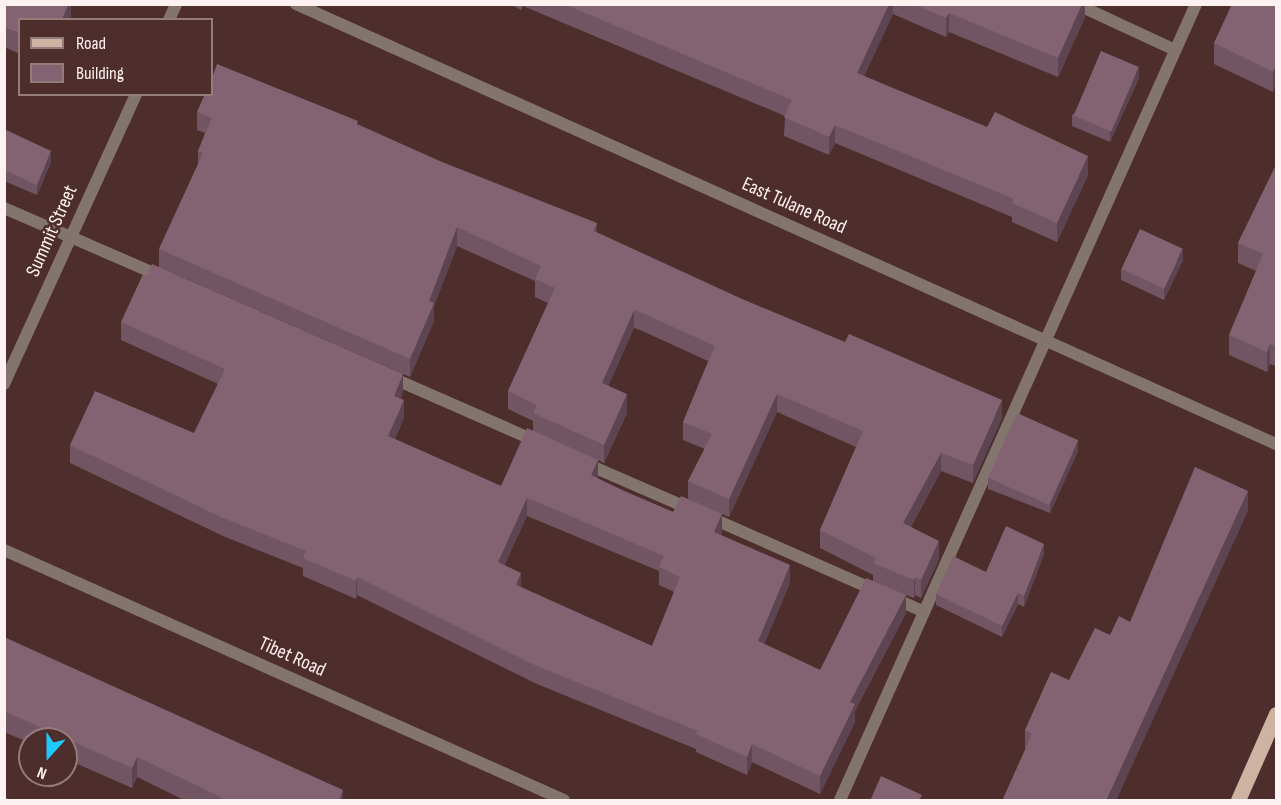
<!DOCTYPE html>
<html>
<head>
<meta charset="utf-8">
<style>
	body { margin:0 }
	#map { position:relative; width:1281px; height:805px; overflow:hidden; background:#4d2e2d; font-family:"Sofia Sans Condensed",sans-serif }
	div>[style] { position:absolute }
	.lane>* { height:12px; margin:-6px; padding:0 6px; transform-origin:6px; border-radius:6px; background:#83756e }
	.street>* { height:12px; margin:-6px; padding:0 6px; transform-origin:6px; border-radius:6px; background:#83756e }
	.primary>* { height:15px; margin:-7.5px; padding:0 7.5px; transform-origin:7.5px; border-radius:7.5px; background:#ceb2a2 }
	.wall>* { inset:0; background:#715562 }
	.shaded-wall>* { inset:0; background:#5c4550 }
	.building>* { inset:0; background:#836372; transform-origin:0 0 }
	span { translate:-50% -50%; white-space:nowrap; text-align:center; line-height:1.15; -webkit-text-stroke:5px #4d2e2d; paint-order:stroke }
	.street-label { font-size:20px; color:#fef1f1 }
	.frame { position:absolute; inset:0; border:6px solid #fef1f1; pointer-events:none }
	.legend { position:absolute; left:18px; top:18px; width:195px; height:78px; box-sizing:border-box; background:#4d2e2d; border:2px solid #947c7b; margin:0; padding:8px 10px; list-style:none; font-size:18px; color:#fef1f1 }
	.legend li { display:flex; align-items:center; gap:12px; height:30px }
	.legend b { width:30px; border:2px solid #947c7b }
	.north { position:absolute; left:18px; top:727px; width:60px; height:60px; box-sizing:border-box; background:#4d2e2d; border:2px solid #947c7b; border-radius:50%; rotate:201deg; font-size:16px; font-weight:700; line-height:24px; text-align:center; color:#fef1f1 }
	.north::after { content:''; display:block; margin:auto; width:21px; height:27px; background:#20c9fd; clip-path:polygon(50% 0,100% 100%,50% 72%,0 100%) }
</style>
</head>
<body>
<div id="map">
	<div class="lane">
		<i style="left:1076px;top:4px;width:109px;rotate:24.9deg"></i>
		<i style="left:4px;top:208px;width:173px;rotate:23.5deg"></i>
		<i style="left:390px;top:377px;width:159px;rotate:23.7deg"></i>
		<i style="left:582px;top:462px;width:118px;rotate:23.5deg"></i>
		<i style="left:709px;top:517px;width:184px;rotate:23.8deg"></i>
		<i style="left:893px;top:598px;width:34px;rotate:24deg"></i>
		<i style="left:840px;top:800px;width:872px;rotate:-65.9deg"></i>
	</div>
	<div class="street">
		<i style="left:296px;top:4px;width:1074px;rotate:24.18deg"></i>
		<i style="left:169px;top:20px;width:17px;rotate:-66deg"></i>
		<i style="left:4px;top:384px;width:319px;rotate:-65.5deg"></i>
		<i style="left:4px;top:550px;width:613px;rotate:24.06deg"></i>
	</div>
	<div class="primary">
		<i style="left:1238px;top:800px;width:94px;rotate:-66.2deg"></i>
	</div>
	<div class="wall">
		<i style="clip-path:polygon(4px 4px,71px 4px,71px 18px,20px 20px,20px 54px,4px 47px)"></i>
		<i style="clip-path:polygon(510px 4px,1085px 4px,1085px 17px,1058px 77px,949px 32px,946px 37px,893px 14px,864px 76px,1088px 175px,1057px 242px,1012px 222px,1012px 217px,835px 143px,829px 155px,784px 136px,785px 116px,523px 6px,521px 10px)"></i>
		<i style="clip-path:polygon(1276px 5px,1276px 84px,1273px 92px,1214px 64px,1214px 43px)"></i>
		<i style="clip-path:polygon(1139px 78px,1110px 142px,1072px 126px,1072px 115px)"></i>
		<i style="clip-path:polygon(evenodd,197px 112px,358px 125px,597px 233px,1002px 418px,973px 483px,941px 471px,911px 527px,939px 559px,921px 598px,915px 595px,914px 598px,906px 595px,906px 613px,855px 711px,855px 722px,820px 794px,752px 762px,747px 775px,696px 752px,696px 749px,537px 684px,357px 595px,356px 599px,303px 576px,303px 568px,223px 536px,70px 463px,70px 445px,194px 433px,218px 384px,121px 340px,121px 322px,147px 276px,159px 267px,159px 249px,198px 165px,198px 151px,205px 133px,197px 130px,197px 112px,457px 246px,535px 281px,535px 297px,548px 303px,508px 391px,508px 409px,533px 421px,533px 431px,501px 486px,395px 439px,404px 418px,400px 399px,403px 392px,159px 267px,410px 377px,434px 321px,434px 306px,457px 246px,197px 112px,634px 328px,640px 330px,708px 361px,683px 422px,683px 440px,705px 449px,688px 481px,688px 499px,673px 512px,597px 479px,598px 460px,604px 463px,627px 413px,608px 386px,634px 328px,197px 112px,777px 412px,856px 447px,820px 530px,820px 548px,873px 575px,873px 581px,820px 670px,764px 644px,790px 583px,721px 535px,722px 532px,722px 514px,729px 517px,777px 412px,197px 112px,527px 516px,659px 571px,659px 585px,674px 592px,652px 646px,521px 587px,504px 565px,527px 516px)"></i>
		<i style="clip-path:polygon(4px 129px,51px 162px,37px 195px,4px 181px)"></i>
		<i style="clip-path:polygon(1276px 165px,1276px 366px,1270px 364px,1267px 372px,1229px 355px,1229px 335px,1256px 271px,1238px 263px,1238px 243px)"></i>
		<i style="clip-path:polygon(1183px 260px,1164px 300px,1121px 280px,1121px 269px)"></i>
		<i style="clip-path:polygon(1078px 451px,1050px 513px,988px 489px,988px 478px)"></i>
		<i style="clip-path:polygon(1248px 511px,1025px 749px,1025px 730px,1110px 635px,1130px 622px)"></i>
		<i style="clip-path:polygon(1044px 554px,1024px 607px,1018px 604px,1002px 637px,936px 605px,936px 594px,986px 572px)"></i>
		<i style="clip-path:polygon(4px 637px,343px 801px,186px 801px,137px 777px,132px 788px,66px 759px,66px 739px,30px 739px,30px 743px,4px 732px)"></i>
	</div>
	<div class="shaded-wall">
		<i style="clip-path:polygon(68px 4px,71px 4px,71px 18px,70px 20px,62px 20px)"></i>
		<i style="clip-path:polygon(889px 4px,893px 4px,893px 14px,857px 92px,857px 73px)"></i>
		<i style="clip-path:polygon(1082px 4px,1085px 4px,1085px 17px,1058px 77px,1058px 58px)"></i>
		<i style="clip-path:polygon(949px 13px,949px 32px,946px 37px,946px 18px)"></i>
		<i style="clip-path:polygon(1276px 64px,1276px 84px,1273px 92px,1273px 72px)"></i>
		<i style="clip-path:polygon(1139px 67px,1139px 78px,1110px 142px,1110px 132px)"></i>
		<i style="clip-path:polygon(835px 125px,835px 143px,829px 155px,829px 137px)"></i>
		<i style="clip-path:polygon(51px 151px,51px 162px,37px 195px,37px 185px)"></i>
		<i style="clip-path:polygon(1088px 156px,1088px 175px,1057px 242px,1057px 223px)"></i>
		<i style="clip-path:polygon(597px 223px,597px 241px,594px 231px)"></i>
		<i style="clip-path:polygon(457px 227px,457px 246px,434px 306px,434px 321px,410px 377px,410px 359px,429px 301px)"></i>
		<i style="clip-path:polygon(1183px 249px,1183px 260px,1164px 300px,1164px 289px)"></i>
		<i style="clip-path:polygon(634px 310px,634px 328px,602px 401px,602px 383px)"></i>
		<i style="clip-path:polygon(1270px 344px,1270px 364px,1267px 372px,1267px 352px)"></i>
		<i style="clip-path:polygon(403px 374px,403px 392px,394px 414px,394px 396px)"></i>
		<i style="clip-path:polygon(627px 394px,627px 413px,604px 463px,604px 445px)"></i>
		<i style="clip-path:polygon(777px 394px,777px 412px,729px 517px,729px 499px)"></i>
		<i style="clip-path:polygon(404px 400px,404px 418px,388px 454px,388px 436px)"></i>
		<i style="clip-path:polygon(1002px 400px,1002px 418px,973px 483px,973px 465px)"></i>
		<i style="clip-path:polygon(1078px 440px,1078px 451px,1050px 513px,1050px 502px)"></i>
		<i style="clip-path:polygon(941px 453px,941px 471px,903px 541px,903px 523px)"></i>
		<i style="clip-path:polygon(598px 460px,598px 478px,591px 493px,591px 475px)"></i>
		<i style="clip-path:polygon(1248px 491px,1248px 511px,1116px 801px,1106px 801px)"></i>
		<i style="clip-path:polygon(527px 498px,527px 516px,498px 580px,498px 562px)"></i>
		<i style="clip-path:polygon(722px 514px,722px 532px,714px 550px,714px 532px)"></i>
		<i style="clip-path:polygon(939px 541px,939px 559px,921px 598px,921px 580px)"></i>
		<i style="clip-path:polygon(1044px 544px,1044px 554px,1024px 607px,1024px 596px)"></i>
		<i style="clip-path:polygon(790px 565px,790px 583px,758px 659px,758px 641px)"></i>
		<i style="clip-path:polygon(521px 573px,521px 591px,516px 585px)"></i>
		<i style="clip-path:polygon(357px 577px,357px 595px,356px 599px,356px 581px)"></i>
		<i style="clip-path:polygon(915px 577px,915px 595px,914px 598px,914px 580px)"></i>
		<i style="clip-path:polygon(1018px 593px,1018px 604px,1002px 637px,1002px 626px)"></i>
		<i style="clip-path:polygon(906px 595px,906px 613px,855px 711px,855px 722px,820px 794px,820px 776px,850px 702px)"></i>
		<i style="clip-path:polygon(752px 744px,752px 762px,747px 775px,747px 757px)"></i>
		<i style="clip-path:polygon(137px 757px,137px 777px,132px 788px,132px 768px)"></i>
		<i style="clip-path:polygon(343px 790px,343px 801px,339px 801px)"></i>
	</div>
	<div class="building">
		<i style="clip-path:polygon(4px 4px,68px 4px,62px 20px,20px 20px,20px 33px,4px 27px)"></i>
		<i style="clip-path:polygon(564px 4px,889px 4px,857px 73px,987px 127px,995px 112px,1088px 156px,1057px 223px,1012px 203px,1014px 199px,835px 125px,829px 137px,784px 117px,792px 100px)"></i>
		<i style="clip-path:polygon(914px 4px,1082px 4px,1058px 58px,949px 13px,946px 18px)"></i>
		<i style="clip-path:polygon(1232px 4px,1276px 5px,1276px 64px,1273px 72px,1214px 43px)"></i>
		<i style="left:1101px;top:51px;width:41px;height:70px;rotate:23deg"></i>
		<i style="clip-path:polygon(217px 64px,358px 121px,357px 124px,442px 162px,597px 223px,594px 231px,742px 299px,845px 342px,849px 334px,1002px 400px,973px 465px,941px 453px,903px 523px,939px 541px,921px 580px,915px 577px,914px 580px,873px 563px,876px 558px,820px 530px,863px 431px,777px 394px,729px 499px,688px 481px,712px 434px,683px 422px,715px 346px,640px 312px,634px 310px,602px 383px,627px 394px,604px 445px,533px 413px,537px 405px,508px 391px,555px 288px,535px 279px,541px 266px,457px 227px,429px 301px,434px 303px,410px 359px,159px 249px,203px 153px,198px 151px,212px 118px,197px 112px,205px 94px,212px 94px,212px 78px)"></i>
		<i style="clip-path:polygon(4px 129px,51px 151px,37px 185px,4px 170px)"></i>
		<i style="clip-path:polygon(1276px 165px,1276px 346px,1270px 344px,1267px 352px,1229px 335px,1263px 254px,1238px 243px)"></i>
		<i style="left:1140px;top:229px;width:47px;height:44px;rotate:25deg"></i>
		<i style="clip-path:polygon(evenodd,152px 264px,403px 374px,394px 396px,404px 400px,388px 436px,501px 486px,527px 428px,598px 460px,591px 475px,626px 492px,673px 512px,681px 496px,722px 514px,714px 532px,790px 565px,758px 641px,820px 670px,866px 578px,906px 595px,850px 702px,855px 704px,820px 776px,752px 744px,747px 757px,696px 734px,698px 731px,537px 666px,357px 577px,356px 581px,303px 558px,306px 551px,223px 518px,70px 445px,95px 391px,194px 433px,225px 369px,121px 322px,143px 274px,147px 276px,152px 264px,514px 492px,664px 556px,659px 567px,680px 577px,652px 646px,516px 585px,521px 573px,498px 562px,527px 498px,514px 492px)"></i>
		<i style="left:1017px;top:413px;width:67px;height:71px;rotate:24deg"></i>
		<i style="clip-path:polygon(1195px 467px,1248px 491px,1106px 801px,1002px 801px,1032px 734px,1025px 730px,1051px 672px,1069px 680px,1095px 628px,1110px 635px,1119px 616px,1130px 622px)"></i>
		<i style="clip-path:polygon(1006px 526px,1044px 544px,1024px 596px,1018px 593px,1002px 626px,936px 594px,953px 556px,986px 572px)"></i>
		<i style="clip-path:polygon(4px 637px,343px 790px,339px 801px,229px 801px,137px 757px,132px 768px,4px 711px)"></i>
		<i style="clip-path:polygon(881px 776px,922px 795px,919px 801px,870px 801px)"></i>
		<i style="clip-path:polygon(4px 797px,13px 801px,4px 801px)"></i>
	</div>
	<div class="street-label">
		<span style="left:794px;top:206px;rotate:24deg">East Tulane Road</span>
		<span style="left:52px;top:231px;rotate:-66deg">Summit Street</span>
		<span style="left:292px;top:657px;rotate:24deg">Tibet Road</span>
	</div>
	<div class="frame"></div>
	<ul class="legend">
	<li><b style="height:8px;background:#ceb2a2"></b>Road</li>
	<li><b style="height:16px;background:#836372"></b>Building</li>
	</ul>
	<div class="north">N</div>
</div>
</body>
</html>
